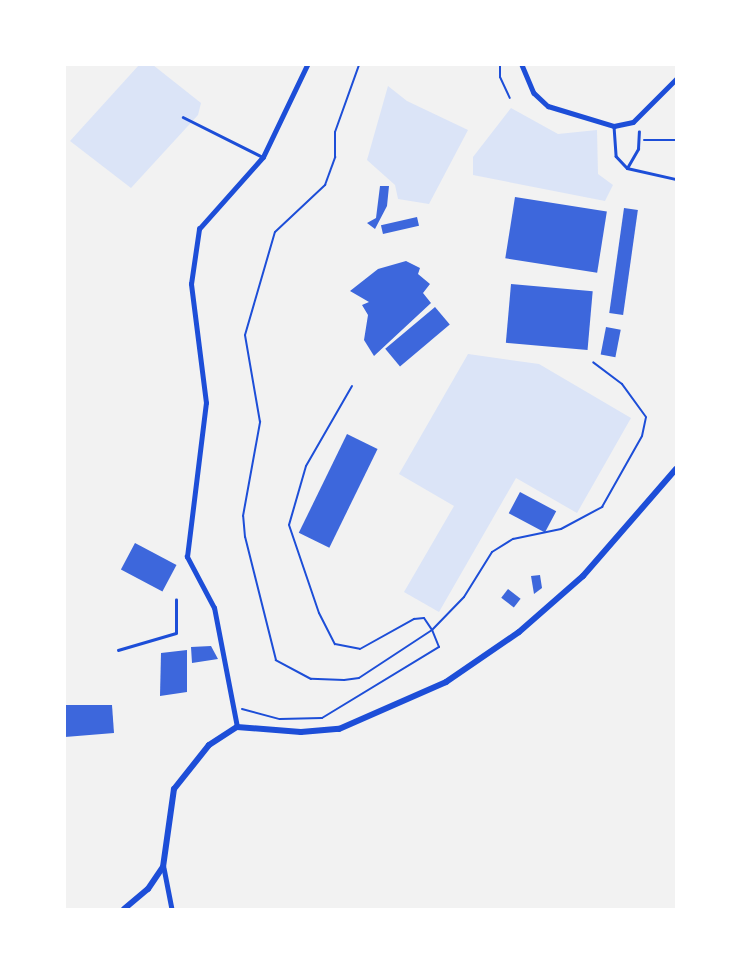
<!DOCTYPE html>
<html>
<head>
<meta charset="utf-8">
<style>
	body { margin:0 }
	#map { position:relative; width:741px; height:974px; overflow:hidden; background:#f2f2f2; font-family:Figtree,sans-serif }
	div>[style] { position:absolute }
	.green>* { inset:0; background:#dbe4f7 }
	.building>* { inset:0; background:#3d67dc; transform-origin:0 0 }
	.path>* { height:2px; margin:-1px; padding:0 1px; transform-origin:1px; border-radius:1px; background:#1d4ed8 }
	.service>* { height:2.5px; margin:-1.25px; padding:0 1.25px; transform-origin:1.25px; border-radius:1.25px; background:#1d4ed8 }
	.minor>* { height:4.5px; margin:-2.25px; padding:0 2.25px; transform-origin:2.25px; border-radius:2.25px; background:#1d4ed8 }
	.tertiary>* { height:6px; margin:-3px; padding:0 3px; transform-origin:3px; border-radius:3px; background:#1d4ed8 }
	span { translate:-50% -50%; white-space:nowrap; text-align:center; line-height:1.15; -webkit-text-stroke:7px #fff; paint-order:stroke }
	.frame { position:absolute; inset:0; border:66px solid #fff; pointer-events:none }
</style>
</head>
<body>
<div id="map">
	<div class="green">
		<i style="clip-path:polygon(139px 65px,153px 65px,201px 103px,198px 115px,131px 188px,70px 141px)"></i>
		<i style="clip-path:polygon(388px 86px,407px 101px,468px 130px,429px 204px,398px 199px,395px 185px,367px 160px)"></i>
		<i style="clip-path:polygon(511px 108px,558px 134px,597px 130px,598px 174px,613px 185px,605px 201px,473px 175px,473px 157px)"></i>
		<i style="clip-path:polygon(468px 354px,539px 364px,631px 418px,577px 513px,516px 478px,439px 612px,404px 592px,454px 506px,399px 474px)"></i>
	</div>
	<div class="building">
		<i style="clip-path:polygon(380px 186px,389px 186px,387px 206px,375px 229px,367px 223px,376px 218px)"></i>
		<i style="left:515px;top:197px;width:93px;height:62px;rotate:9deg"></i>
		<i style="left:624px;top:208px;width:14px;height:106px;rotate:8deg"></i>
		<i style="left:417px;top:217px;width:9px;height:37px;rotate:77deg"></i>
		<i style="clip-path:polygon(406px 261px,420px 268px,418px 274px,430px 284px,423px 293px,431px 303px,374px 356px,364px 340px,368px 315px,362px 305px,369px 302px,350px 291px,378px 269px)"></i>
		<i style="left:511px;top:284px;width:82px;height:59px;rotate:5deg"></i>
		<i style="left:435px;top:307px;width:23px;height:65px;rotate:50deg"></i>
		<i style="left:606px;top:327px;width:15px;height:28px;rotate:11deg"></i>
		<i style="left:347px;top:434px;width:34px;height:110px;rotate:26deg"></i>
		<i style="left:520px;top:492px;width:41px;height:24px;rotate:28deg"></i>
		<i style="left:135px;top:543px;width:47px;height:30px;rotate:28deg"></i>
		<i style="clip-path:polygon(540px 575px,542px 588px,534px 594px,531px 576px)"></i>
		<i style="left:508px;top:589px;width:16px;height:11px;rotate:38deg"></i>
		<i style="clip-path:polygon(211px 646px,218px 659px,192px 663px,191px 647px)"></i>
		<i style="clip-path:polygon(187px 650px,187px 692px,160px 696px,161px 653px)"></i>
		<i style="clip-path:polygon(65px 705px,112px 705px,114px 733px,65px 737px)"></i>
	</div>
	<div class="path">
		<i style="left:500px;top:65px;width:12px;rotate:90deg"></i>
		<i style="left:500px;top:77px;width:23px;rotate:65deg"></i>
		<i style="left:644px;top:140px;width:32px"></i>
		<i style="left:352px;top:386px;width:92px;rotate:119.9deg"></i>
		<i style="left:306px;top:466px;width:61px;rotate:106.1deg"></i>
		<i style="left:289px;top:525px;width:93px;rotate:71.2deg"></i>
		<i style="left:319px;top:613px;width:35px;rotate:63deg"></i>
		<i style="left:335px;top:644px;width:25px;rotate:11deg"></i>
		<i style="left:360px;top:649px;width:62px;rotate:-29.1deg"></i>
		<i style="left:414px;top:619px;width:10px;rotate:-6deg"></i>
		<i style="left:424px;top:618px;width:14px;rotate:56deg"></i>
		<i style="left:432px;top:630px;width:46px;rotate:-45.9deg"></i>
		<i style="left:464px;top:597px;width:53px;rotate:-58.1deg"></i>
		<i style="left:492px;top:552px;width:25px;rotate:-32deg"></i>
		<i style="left:513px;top:539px;width:49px;rotate:-11.8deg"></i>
		<i style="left:561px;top:529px;width:47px;rotate:-28.2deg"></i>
		<i style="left:602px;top:507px;width:81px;rotate:-60.6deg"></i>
		<i style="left:642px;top:436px;width:19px;rotate:-78deg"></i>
		<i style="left:646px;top:417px;width:41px;rotate:-126deg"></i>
		<i style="left:622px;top:384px;width:36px;rotate:-143deg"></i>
		<i style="left:242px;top:709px;width:39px;rotate:15deg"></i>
		<i style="left:280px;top:719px;width:42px;rotate:-1.4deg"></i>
		<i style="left:322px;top:718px;width:137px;rotate:-31.3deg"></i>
		<i style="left:439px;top:647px;width:18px;rotate:-112deg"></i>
		<i style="left:432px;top:630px;width:87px;rotate:146.7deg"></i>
		<i style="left:359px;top:678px;width:15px;rotate:172deg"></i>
		<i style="left:344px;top:680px;width:33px;rotate:-178deg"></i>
		<i style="left:311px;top:679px;width:40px;rotate:-152deg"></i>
		<i style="left:276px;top:660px;width:127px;rotate:-104.1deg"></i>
		<i style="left:245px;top:537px;width:21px;rotate:-95deg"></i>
		<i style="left:243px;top:516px;width:96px;rotate:-79.7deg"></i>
		<i style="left:260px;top:422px;width:88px;rotate:-99.8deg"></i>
		<i style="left:245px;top:335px;width:107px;rotate:-73.8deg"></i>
		<i style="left:275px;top:232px;width:69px;rotate:-43.2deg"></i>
		<i style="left:325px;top:185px;width:30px;rotate:-70deg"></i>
		<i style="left:335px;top:157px;width:25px;rotate:-90deg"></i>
		<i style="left:335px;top:132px;width:71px;rotate:-70.3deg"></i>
	</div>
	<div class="service">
		<i style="left:183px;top:117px;width:89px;rotate:26.6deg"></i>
		<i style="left:614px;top:126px;width:30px;rotate:86deg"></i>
		<i style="left:616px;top:156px;width:16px;rotate:47deg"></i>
		<i style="left:627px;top:168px;width:50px;rotate:12.7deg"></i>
		<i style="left:627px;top:168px;width:22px;rotate:-60deg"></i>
		<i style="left:638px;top:149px;width:17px;rotate:-87deg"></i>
		<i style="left:118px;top:650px;width:60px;rotate:-16.3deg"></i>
		<i style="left:176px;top:633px;width:33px;rotate:-90deg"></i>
	</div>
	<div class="minor">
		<i style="left:522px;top:65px;width:30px;rotate:67deg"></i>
		<i style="left:534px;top:93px;width:19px;rotate:43deg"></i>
		<i style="left:548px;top:106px;width:69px;rotate:16.9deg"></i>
		<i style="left:614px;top:126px;width:19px;rotate:-12deg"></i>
		<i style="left:633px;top:122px;width:61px;rotate:-45deg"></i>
		<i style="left:237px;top:727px;width:121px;rotate:-100.9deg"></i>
		<i style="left:214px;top:608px;width:58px;rotate:-117.9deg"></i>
		<i style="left:187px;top:557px;width:155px;rotate:-83deg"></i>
		<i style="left:206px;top:403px;width:120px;rotate:-97.2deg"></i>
		<i style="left:191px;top:284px;width:56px;rotate:-81.7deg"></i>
		<i style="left:199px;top:229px;width:96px;rotate:-48.4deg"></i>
		<i style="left:263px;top:157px;width:102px;rotate:-64.4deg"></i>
		<i style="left:164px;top:868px;width:42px;rotate:79deg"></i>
	</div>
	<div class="tertiary">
		<i style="left:124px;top:909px;width:31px;rotate:-40deg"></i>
		<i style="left:148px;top:889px;width:27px;rotate:-56deg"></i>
		<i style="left:163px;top:867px;width:79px;rotate:-82deg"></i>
		<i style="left:174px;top:789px;width:56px;rotate:-51.5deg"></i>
		<i style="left:209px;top:745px;width:33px;rotate:-33deg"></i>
		<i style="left:237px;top:727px;width:64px;rotate:4.5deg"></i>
		<i style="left:301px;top:732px;width:38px;rotate:-5deg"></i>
		<i style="left:339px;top:729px;width:117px;rotate:-23.7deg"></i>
		<i style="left:446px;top:682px;width:88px;rotate:-34.4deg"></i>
		<i style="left:519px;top:632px;width:85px;rotate:-41.2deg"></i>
		<i style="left:583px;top:576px;width:142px;rotate:-49deg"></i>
	</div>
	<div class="frame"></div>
</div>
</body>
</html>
